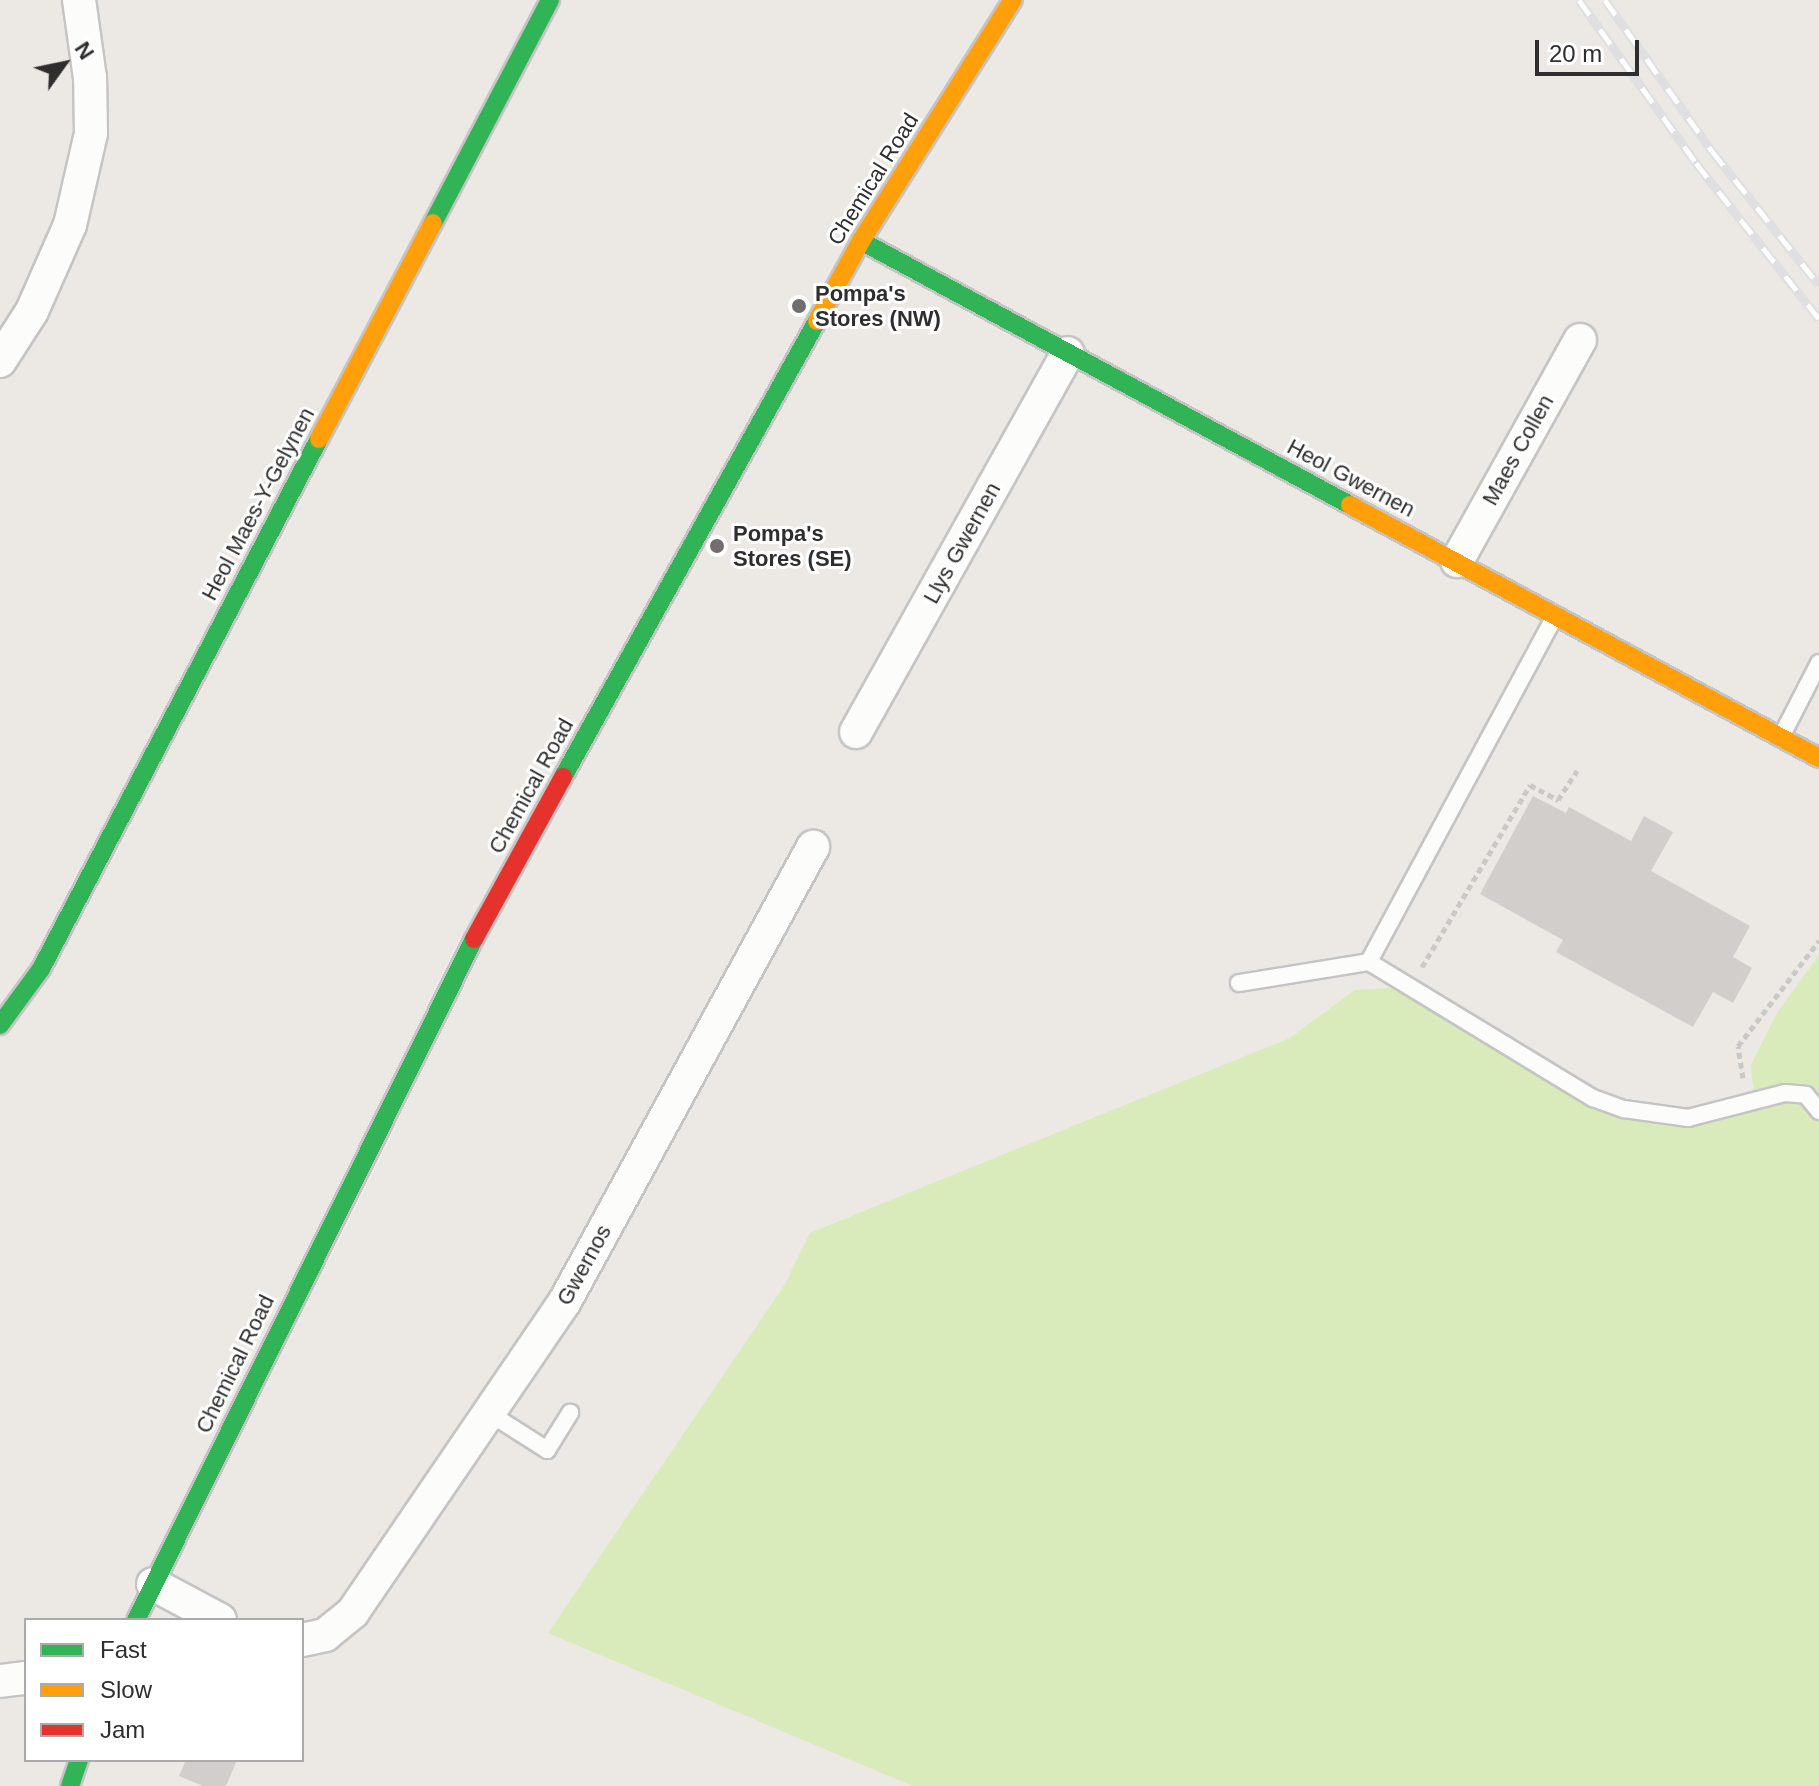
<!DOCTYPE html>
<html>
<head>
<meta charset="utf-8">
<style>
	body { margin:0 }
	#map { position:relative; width:1819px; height:1786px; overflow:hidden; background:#ece8e4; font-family:Arial,sans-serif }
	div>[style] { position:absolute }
	.pitch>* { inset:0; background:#d9eabb }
	.building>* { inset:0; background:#d1cecb }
	.path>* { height:5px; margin-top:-2.5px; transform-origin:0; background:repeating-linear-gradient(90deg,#c9c9c8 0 6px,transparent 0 10px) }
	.roads { filter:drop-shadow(2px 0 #c5c4c5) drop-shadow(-2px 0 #c5c4c5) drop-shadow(0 2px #c5c4c5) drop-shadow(0 -2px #c5c4c5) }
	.lane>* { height:16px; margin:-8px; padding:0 8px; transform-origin:8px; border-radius:8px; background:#fcfcfb }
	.street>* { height:32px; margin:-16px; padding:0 16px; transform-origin:16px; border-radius:16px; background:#fcfcfb }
	.fast>* { height:18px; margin:-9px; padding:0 9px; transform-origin:9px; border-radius:9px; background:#30b455 }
	.slow>* { height:18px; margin:-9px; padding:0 9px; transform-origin:9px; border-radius:9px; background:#ff9f0a }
	.jam>* { height:18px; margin:-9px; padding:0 9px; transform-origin:9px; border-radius:9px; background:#e5322d }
	.rail>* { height:9px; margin-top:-4.5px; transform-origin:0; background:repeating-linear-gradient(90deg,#fff 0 18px,#dfdfe1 0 36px); box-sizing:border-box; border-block:2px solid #dfdfe1 }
	.dots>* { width:22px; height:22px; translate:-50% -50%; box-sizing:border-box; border:4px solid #fff; border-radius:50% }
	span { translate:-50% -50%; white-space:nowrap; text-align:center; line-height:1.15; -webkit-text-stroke:6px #fff; paint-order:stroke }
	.street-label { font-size:22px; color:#2e2e2e }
	.poi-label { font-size:22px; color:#2e2e2e; font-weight:700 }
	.left { translate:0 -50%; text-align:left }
	.legend { position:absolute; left:24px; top:1618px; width:280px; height:144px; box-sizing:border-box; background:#fff; border:2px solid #ababab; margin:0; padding:10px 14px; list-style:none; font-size:24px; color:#2e2e2e }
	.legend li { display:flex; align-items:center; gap:16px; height:40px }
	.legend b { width:40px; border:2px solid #ababab }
	.north { position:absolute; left:24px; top:24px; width:80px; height:80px; -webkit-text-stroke:6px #fff; paint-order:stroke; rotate:57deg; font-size:22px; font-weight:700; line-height:32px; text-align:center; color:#2e2e2e }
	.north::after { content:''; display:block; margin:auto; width:28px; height:36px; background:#2e2e2e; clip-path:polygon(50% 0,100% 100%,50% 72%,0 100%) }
	.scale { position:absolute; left:1535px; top:40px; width:104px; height:36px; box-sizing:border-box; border:4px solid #2e2e2e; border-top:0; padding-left:10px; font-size:24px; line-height:28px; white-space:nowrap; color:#2e2e2e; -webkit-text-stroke:6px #fff; paint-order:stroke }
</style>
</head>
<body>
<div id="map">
	<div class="pitch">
		<i style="clip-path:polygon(1819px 955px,1819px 1786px,913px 1786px,548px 1633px,784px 1286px,810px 1233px,1290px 1038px,1355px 990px,1410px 987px,1593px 1098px,1688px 1118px,1754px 1101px,1751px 1065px,1777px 1013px)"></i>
	</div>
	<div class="building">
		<i style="clip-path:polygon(1533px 796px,1566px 813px,1569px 807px,1631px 841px,1644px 816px,1673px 832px,1651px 871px,1750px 926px,1733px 957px,1752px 968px,1733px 1003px,1713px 992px,1693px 1027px,1556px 952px,1563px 940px,1480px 894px)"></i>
		<i style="clip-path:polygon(186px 1760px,237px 1760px,226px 1786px,203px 1786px,179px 1776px)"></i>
	</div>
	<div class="path">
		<i style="left:1422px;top:967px;width:212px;rotate:-59.3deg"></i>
		<i style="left:1530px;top:785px;width:32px;rotate:28deg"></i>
		<i style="left:1558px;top:800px;width:35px;rotate:-57deg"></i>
		<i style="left:1743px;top:1078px;width:32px;rotate:-99deg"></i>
		<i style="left:1738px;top:1046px;width:133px;rotate:-52.4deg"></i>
	</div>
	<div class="roads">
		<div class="lane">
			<i style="left:1555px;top:616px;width:393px;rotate:118.3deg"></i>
			<i style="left:1369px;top:962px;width:262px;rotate:31.3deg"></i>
			<i style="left:1593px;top:1098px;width:33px;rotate:20deg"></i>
			<i style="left:1624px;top:1109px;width:65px;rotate:8deg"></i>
			<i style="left:1688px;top:1118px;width:100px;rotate:-14.5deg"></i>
			<i style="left:1785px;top:1093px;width:21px;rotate:5deg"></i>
			<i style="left:1806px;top:1095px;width:21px;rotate:51deg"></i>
			<i style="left:1781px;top:737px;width:83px;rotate:-62.8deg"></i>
			<i style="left:1239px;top:983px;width:132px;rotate:-9.2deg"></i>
			<i style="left:489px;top:1413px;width:69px;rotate:32.5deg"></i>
			<i style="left:547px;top:1450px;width:44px;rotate:-58.1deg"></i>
		</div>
		<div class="street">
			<i style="left:0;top:361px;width:59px;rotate:-57.4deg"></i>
			<i style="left:32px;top:311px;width:94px;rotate:-66.2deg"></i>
			<i style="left:70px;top:225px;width:94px;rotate:-77.1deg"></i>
			<i style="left:91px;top:133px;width:55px;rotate:-91deg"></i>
			<i style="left:90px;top:78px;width:79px;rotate:-98deg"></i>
			<i style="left:1457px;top:561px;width:253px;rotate:-60.9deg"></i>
			<i style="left:856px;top:732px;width:434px;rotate:-60.8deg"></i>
			<i style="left:153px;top:1584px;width:76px;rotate:28.2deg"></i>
			<i style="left:302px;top:1640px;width:24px;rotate:-12deg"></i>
			<i style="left:325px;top:1635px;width:36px;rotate:-39deg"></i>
			<i style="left:353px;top:1612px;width:374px;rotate:-55.7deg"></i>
			<i style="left:564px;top:1303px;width:520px;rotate:-61.36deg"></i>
			<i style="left:0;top:1681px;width:26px;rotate:-7deg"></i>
		</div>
		<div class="fast">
			<i style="left:433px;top:223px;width:252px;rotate:-62.3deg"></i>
			<i style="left:861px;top:241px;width:556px;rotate:28.36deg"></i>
			<i style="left:563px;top:777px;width:522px;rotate:-60.88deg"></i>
			<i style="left:0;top:1025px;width:69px;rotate:-53.8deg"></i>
			<i style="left:41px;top:969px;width:598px;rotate:-62.32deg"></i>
			<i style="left:136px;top:1620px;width:760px;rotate:-63.6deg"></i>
			<i style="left:70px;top:1786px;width:28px;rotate:-71deg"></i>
		</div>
		<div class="slow">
			<i style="left:817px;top:321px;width:91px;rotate:-61.2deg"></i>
			<i style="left:861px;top:241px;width:285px;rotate:-57.8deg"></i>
			<i style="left:319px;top:439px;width:244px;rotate:-62.2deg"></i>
			<i style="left:1350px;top:505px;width:533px;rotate:28.34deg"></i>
		</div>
		<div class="jam">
			<i style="left:474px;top:939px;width:185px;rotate:-61.2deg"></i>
		</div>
	</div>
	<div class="rail">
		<i style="left:1579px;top:0;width:201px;rotate:54.3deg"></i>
		<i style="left:1696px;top:163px;width:199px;rotate:51.7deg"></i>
		<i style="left:1605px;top:0;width:185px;rotate:54.7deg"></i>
		<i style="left:1712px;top:151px;width:171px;rotate:51.4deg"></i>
	</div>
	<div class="dots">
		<i style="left:799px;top:306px;background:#706f6e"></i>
		<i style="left:717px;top:546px;background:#706f6e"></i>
	</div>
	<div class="street-label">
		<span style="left:873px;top:179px;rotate:-58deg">Chemical Road</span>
		<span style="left:1518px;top:450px;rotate:-61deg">Maes Collen</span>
		<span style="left:1351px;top:478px;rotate:28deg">Heol Gwernen</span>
		<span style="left:258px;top:504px;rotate:-62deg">Heol Maes-Y-Gelynen</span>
		<span style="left:962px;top:543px;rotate:-61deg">Llys Gwernen</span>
		<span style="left:531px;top:786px;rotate:-61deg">Chemical Road</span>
		<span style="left:584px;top:1265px;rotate:-61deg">Gwernos</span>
		<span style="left:235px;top:1364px;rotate:-64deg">Chemical Road</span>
	</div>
	<div class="poi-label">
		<span class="left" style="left:815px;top:306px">Pompa's<br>Stores (NW)</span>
		<span class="left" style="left:733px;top:546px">Pompa's<br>Stores (SE)</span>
	</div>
	<ul class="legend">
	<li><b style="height:10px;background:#30b455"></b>Fast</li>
	<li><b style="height:10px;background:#ff9f0a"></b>Slow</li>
	<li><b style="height:10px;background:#e5322d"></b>Jam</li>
	</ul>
	<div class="north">N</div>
	<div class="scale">20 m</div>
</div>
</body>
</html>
